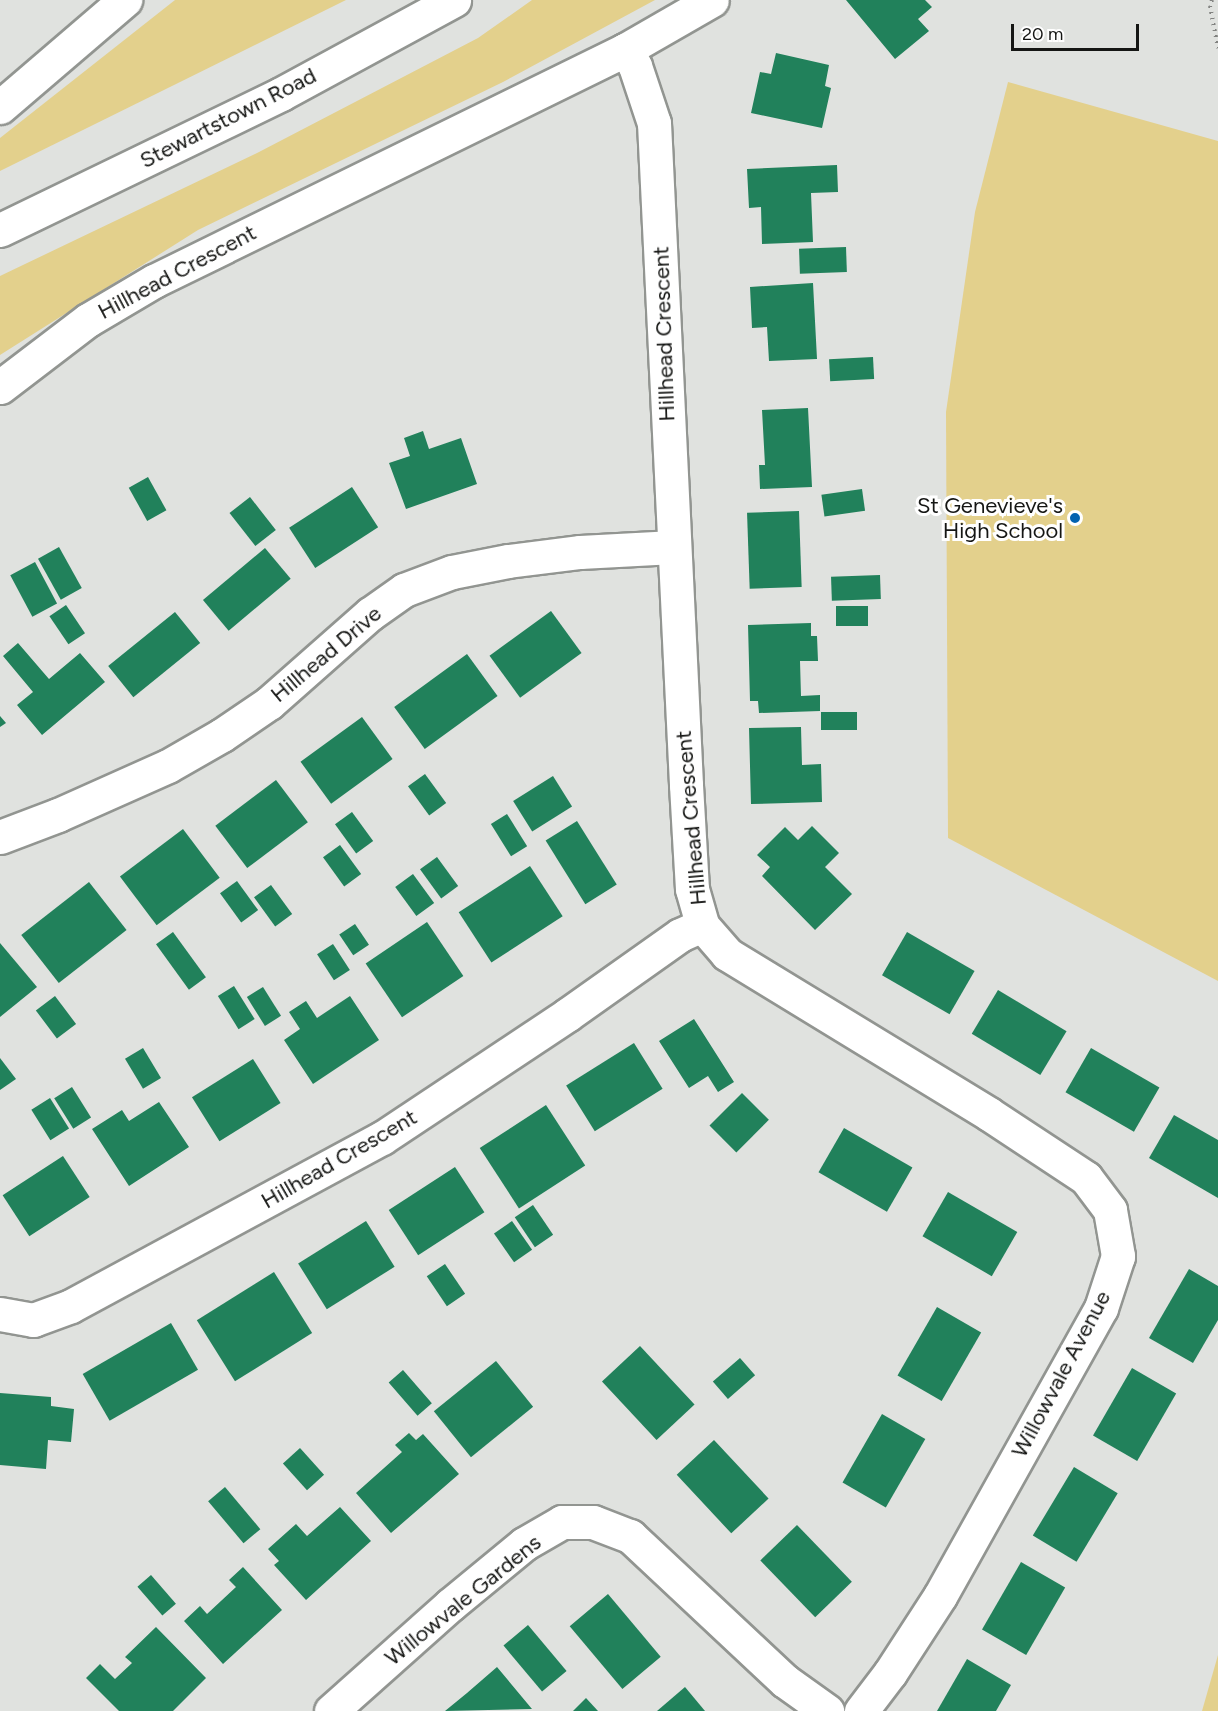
<!DOCTYPE html>
<html>
<head>
<meta charset="utf-8">
<style>
	body { margin:0 }
	#map { position:relative; width:1218px; height:1711px; overflow:hidden; background:#e0e2df; font-family:Figtree,sans-serif }
	div>[style] { position:absolute }
	.green>* { inset:0; background:#e3d08c }
	.building>* { inset:0; background:#21815b; transform-origin:0 0 }
	.path>* { height:4px; margin-top:-2px; transform-origin:0; background:repeating-linear-gradient(90deg,#818280 0 1.5px,transparent 0 6px) }
	.roads { filter:drop-shadow(2px 0 #929591) drop-shadow(-2px 0 #929591) drop-shadow(0 2px #929591) drop-shadow(0 -2px #929591) }
	.minor>* { height:33px; margin:-16.5px; padding:0 16.5px; transform-origin:16.5px; border-radius:16.5px; background:#fff }
	.major>* { height:33px; margin:-16.5px; padding:0 16.5px; transform-origin:16.5px; border-radius:16.5px; background:#fff }
	.dots>* { width:16px; height:16px; translate:-50% -50%; box-sizing:border-box; border:3px solid #fff; border-radius:50% }
	span { translate:-50% -50%; white-space:nowrap; text-align:center; line-height:1.15; -webkit-text-stroke:6px #fff; paint-order:stroke }
	.street-label { font-size:22px; color:#151614 }
	.poi-label { font-size:22px; color:#151614 }
	.right { translate:-100% -50%; text-align:right }
	.scale { position:absolute; left:1011px; top:24px; width:128px; height:27px; box-sizing:border-box; border:3px solid #151614; border-top:0; padding-left:8px; font-size:18px; line-height:21px; white-space:nowrap; color:#151614; -webkit-text-stroke:4px #fff; paint-order:stroke }
</style>
</head>
<body>
<div id="map">
	<div class="green">
		<i style="clip-path:polygon(175px 0,346px 0,0 171px,0 138px)"></i>
		<i style="clip-path:polygon(532px 0,655px 0,503px 82px,198px 230px,0 355px,0 276px,259px 152px,478px 38px)"></i>
		<i style="clip-path:polygon(1008px 82px,1218px 141px,1218px 981px,948px 838px,946px 412px,975px 212px)"></i>
		<i style="clip-path:polygon(1218px 1655px,1218px 1711px,1202px 1711px)"></i>
	</div>
	<div class="building">
		<i style="clip-path:polygon(846px 0,925px 0,932px 7px,918px 19px,929px 31px,895px 59px)"></i>
		<i style="clip-path:polygon(776px 53px,829px 65px,825px 86px,831px 88px,822px 128px,751px 113px,760px 72px,771px 74px)"></i>
		<i style="clip-path:polygon(837px 165px,838px 192px,811px 193px,813px 242px,762px 244px,761px 207px,749px 208px,747px 169px)"></i>
		<i style="left:846px;top:247px;width:25px;height:47px;rotate:88deg"></i>
		<i style="clip-path:polygon(813px 283px,817px 359px,769px 361px,767px 327px,752px 328px,750px 287px)"></i>
		<i style="left:873px;top:357px;width:22px;height:44px;rotate:87deg"></i>
		<i style="clip-path:polygon(808px 408px,812px 487px,760px 489px,759px 465px,765px 465px,762px 410px)"></i>
		<i style="clip-path:polygon(423px 431px,429px 449px,461px 438px,477px 484px,406px 509px,389px 463px,410px 456px,404px 438px)"></i>
		<i style="left:148px;top:477px;width:38px;height:22px;rotate:61deg"></i>
		<i style="left:352px;top:487px;width:48px;height:75px;rotate:57deg"></i>
		<i style="left:862px;top:489px;width:22px;height:41px;rotate:82deg"></i>
		<i style="left:250px;top:497px;width:42px;height:26px;rotate:52deg"></i>
		<i style="left:799px;top:511px;width:76px;height:52px;rotate:88deg"></i>
		<i style="left:59px;top:547px;width:47px;height:24px;rotate:61deg"></i>
		<i style="left:265px;top:548px;width:40px;height:81px;rotate:50deg"></i>
		<i style="left:35px;top:562px;width:47px;height:28px;rotate:62deg"></i>
		<i style="left:880px;top:575px;width:24px;height:49px;rotate:88deg"></i>
		<i style="left:66px;top:605px;width:34px;height:20px;rotate:56deg"></i>
		<i style="left:836px;top:606px;width:32px;height:20px"></i>
		<i style="left:551px;top:611px;width:52px;height:76px;rotate:54deg"></i>
		<i style="left:175px;top:612px;width:40px;height:86px;rotate:51deg"></i>
		<i style="clip-path:polygon(811px 623px,811px 636px,817px 636px,818px 661px,800px 661px,801px 696px,820px 695px,820px 711px,759px 713px,758px 701px,750px 701px,748px 625px)"></i>
		<i style="clip-path:polygon(18px 643px,49px 679px,80px 653px,105px 682px,42px 735px,17px 705px,33px 692px,3px 656px)"></i>
		<i style="left:467px;top:654px;width:52px;height:90px;rotate:54deg"></i>
		<i style="left:857px;top:712px;width:18px;height:36px;rotate:90deg"></i>
		<i style="clip-path:polygon(0 716px,6px 723px,0 727px)"></i>
		<i style="left:362px;top:717px;width:52px;height:76px;rotate:54deg"></i>
		<i style="clip-path:polygon(801px 727px,802px 765px,821px 764px,822px 802px,751px 804px,749px 728px)"></i>
		<i style="left:425px;top:774px;width:36px;height:21px;rotate:54deg"></i>
		<i style="left:553px;top:776px;width:36px;height:47px;rotate:58deg"></i>
		<i style="left:276px;top:780px;width:53px;height:76px;rotate:53deg"></i>
		<i style="left:352px;top:812px;width:36px;height:21px;rotate:54deg"></i>
		<i style="left:507px;top:814px;width:38px;height:19px;rotate:58deg"></i>
		<i style="left:577px;top:821px;width:75px;height:37px;rotate:58deg"></i>
		<i style="clip-path:polygon(812px 826px,839px 853px,825px 867px,852px 894px,815px 930px,762px 876px,770px 867px,757px 855px,785px 827px,798px 840px)"></i>
		<i style="left:183px;top:829px;width:61px;height:79px;rotate:53deg"></i>
		<i style="left:340px;top:845px;width:36px;height:21px;rotate:54deg"></i>
		<i style="left:437px;top:857px;width:36px;height:21px;rotate:54deg"></i>
		<i style="left:530px;top:866px;width:60px;height:85px;rotate:57deg"></i>
		<i style="left:413px;top:874px;width:36px;height:22px;rotate:54deg"></i>
		<i style="left:237px;top:881px;width:36px;height:21px;rotate:54deg"></i>
		<i style="left:89px;top:882px;width:61px;height:86px;rotate:52deg"></i>
		<i style="left:271px;top:885px;width:36px;height:21px;rotate:54deg"></i>
		<i style="left:427px;top:922px;width:65px;height:74px;rotate:56deg"></i>
		<i style="left:355px;top:924px;width:25px;height:19px;rotate:56deg"></i>
		<i style="left:173px;top:932px;width:56px;height:21px;rotate:54deg"></i>
		<i style="left:907px;top:932px;width:78px;height:50px;rotate:30deg"></i>
		<i style="clip-path:polygon(0 943px,37px 987px,0 1017px)"></i>
		<i style="left:333px;top:944px;width:31px;height:19px;rotate:57deg"></i>
		<i style="left:234px;top:986px;width:39px;height:19px;rotate:58deg"></i>
		<i style="left:263px;top:987px;width:34px;height:19px;rotate:58deg"></i>
		<i style="left:998px;top:990px;width:80px;height:51px;rotate:31deg"></i>
		<i style="left:55px;top:996px;width:35px;height:24px;rotate:53deg"></i>
		<i style="clip-path:polygon(350px 996px,379px 1040px,313px 1084px,284px 1040px,300px 1029px,289px 1012px,306px 1001px,317px 1018px)"></i>
		<i style="clip-path:polygon(694px 1019px,734px 1082px,718px 1092px,708px 1076px,689px 1088px,659px 1041px)"></i>
		<i style="left:634px;top:1043px;width:54px;height:80px;rotate:58deg"></i>
		<i style="left:143px;top:1048px;width:35px;height:21px;rotate:59deg"></i>
		<i style="left:1091px;top:1048px;width:79px;height:51px;rotate:30deg"></i>
		<i style="clip-path:polygon(0 1058px,16px 1079px,0 1090px)"></i>
		<i style="left:253px;top:1059px;width:52px;height:72px;rotate:58deg"></i>
		<i style="left:72px;top:1087px;width:36px;height:21px;rotate:58deg"></i>
		<i style="left:742px;top:1093px;width:38px;height:46px;rotate:45deg"></i>
		<i style="left:50px;top:1098px;width:36px;height:22px;rotate:58deg"></i>
		<i style="clip-path:polygon(159px 1102px,189px 1147px,129px 1186px,92px 1129px,122px 1110px,129px 1121px)"></i>
		<i style="left:546px;top:1105px;width:72px;height:79px;rotate:57deg"></i>
		<i style="clip-path:polygon(1174px 1115px,1218px 1140px,1218px 1198px,1149px 1158px)"></i>
		<i style="left:844px;top:1128px;width:79px;height:51px;rotate:30deg"></i>
		<i style="left:63px;top:1156px;width:49px;height:72px;rotate:57deg"></i>
		<i style="left:455px;top:1167px;width:54px;height:79px;rotate:57deg"></i>
		<i style="left:948px;top:1192px;width:80px;height:51px;rotate:30deg"></i>
		<i style="left:533px;top:1205px;width:36px;height:22px;rotate:56deg"></i>
		<i style="left:366px;top:1221px;width:54px;height:80px;rotate:58deg"></i>
		<i style="left:512px;top:1221px;width:35px;height:22px;rotate:55deg"></i>
		<i style="left:445px;top:1264px;width:36px;height:22px;rotate:56deg"></i>
		<i style="clip-path:polygon(1189px 1269px,1218px 1286px,1218px 1320px,1193px 1363px,1149px 1338px)"></i>
		<i style="left:274px;top:1272px;width:72px;height:91px;rotate:58deg"></i>
		<i style="left:937px;top:1307px;width:51px;height:79px;rotate:30deg"></i>
		<i style="left:171px;top:1323px;width:54px;height:102px;rotate:60deg"></i>
		<i style="left:640px;top:1346px;width:80px;height:52px;rotate:47deg"></i>
		<i style="left:740px;top:1358px;width:23px;height:36px;rotate:49deg"></i>
		<i style="left:496px;top:1361px;width:59px;height:80px;rotate:51deg"></i>
		<i style="left:1132px;top:1368px;width:51px;height:78px;rotate:30deg"></i>
		<i style="left:403px;top:1370px;width:44px;height:19px;rotate:49deg"></i>
		<i style="clip-path:polygon(0 1393px,51px 1397px,51px 1406px,74px 1409px,71px 1442px,48px 1440px,46px 1469px,0 1465px)"></i>
		<i style="left:882px;top:1414px;width:50px;height:79px;rotate:30deg"></i>
		<i style="clip-path:polygon(409px 1433px,416px 1440px,423px 1434px,459px 1474px,391px 1533px,356px 1493px,402px 1452px,395px 1445px)"></i>
		<i style="left:714px;top:1440px;width:80px;height:51px;rotate:47deg"></i>
		<i style="left:300px;top:1448px;width:36px;height:23px;rotate:48deg"></i>
		<i style="left:1074px;top:1467px;width:51px;height:80px;rotate:31deg"></i>
		<i style="left:225px;top:1487px;width:55px;height:22px;rotate:50deg"></i>
		<i style="clip-path:polygon(340px 1507px,371px 1541px,306px 1600px,274px 1565px,279px 1561px,268px 1549px,296px 1524px,307px 1536px)"></i>
		<i style="left:797px;top:1525px;width:79px;height:51px;rotate:46deg"></i>
		<i style="left:1021px;top:1562px;width:51px;height:78px;rotate:30deg"></i>
		<i style="clip-path:polygon(243px 1567px,282px 1610px,223px 1664px,184px 1621px,200px 1606px,207px 1614px,236px 1587px,229px 1580px)"></i>
		<i style="left:151px;top:1575px;width:38px;height:18px;rotate:49deg"></i>
		<i style="left:608px;top:1594px;width:82px;height:50px;rotate:50deg"></i>
		<i style="left:528px;top:1625px;width:60px;height:32px;rotate:50deg"></i>
		<i style="clip-path:polygon(156px 1627px,206px 1678px,173px 1711px,119px 1711px,86px 1678px,100px 1664px,115px 1679px,132px 1663px,125px 1657px)"></i>
		<i style="clip-path:polygon(967px 1659px,1011px 1685px,996px 1711px,937px 1711px)"></i>
		<i style="clip-path:polygon(497px 1667px,532px 1709px,445px 1711px,467px 1693px)"></i>
		<i style="clip-path:polygon(685px 1687px,705px 1711px,657px 1711px)"></i>
		<i style="clip-path:polygon(586px 1698px,598px 1711px,573px 1711px)"></i>
	</div>
	<div class="path">
		<i style="left:1212px;top:0;width:6px;rotate:108deg"></i>
		<i style="left:1210px;top:6px;width:43px;rotate:79.2deg"></i>
	</div>
	<div class="roads">
		<div class="minor">
			<i style="left:625px;top:50px;width:19px;rotate:58deg"></i>
			<i style="left:635px;top:66px;width:60px;rotate:71.6deg"></i>
			<i style="left:654px;top:123px;width:663px;rotate:87.23deg"></i>
			<i style="left:686px;top:785px;width:104px;rotate:86.7deg"></i>
			<i style="left:692px;top:889px;width:37px;rotate:74deg"></i>
			<i style="left:702px;top:925px;width:38px;rotate:49deg"></i>
			<i style="left:727px;top:954px;width:307px;rotate:31.4deg"></i>
			<i style="left:989px;top:1114px;width:116px;rotate:33.4deg"></i>
			<i style="left:1086px;top:1178px;width:40px;rotate:53deg"></i>
			<i style="left:1110px;top:1210px;width:47px;rotate:80.1deg"></i>
			<i style="left:1118px;top:1256px;width:55px;rotate:108.1deg"></i>
			<i style="left:1101px;top:1308px;width:330px;rotate:119.2deg"></i>
			<i style="left:940px;top:1596px;width:92px;rotate:123deg"></i>
			<i style="left:890px;top:1673px;width:48px;rotate:127.3deg"></i>
			<i style="left:0;top:107px;width:165px;rotate:-40.6deg"></i>
			<i style="left:0;top:387px;width:111px;rotate:-37.3deg"></i>
			<i style="left:88px;top:320px;width:77px;rotate:-30.6deg"></i>
			<i style="left:154px;top:281px;width:525px;rotate:-26.13deg"></i>
			<i style="left:625px;top:50px;width:100px;rotate:-29.9deg"></i>
			<i style="left:0;top:837px;width:62px;rotate:-20.8deg"></i>
			<i style="left:58px;top:815px;width:120px;rotate:-24deg"></i>
			<i style="left:168px;top:766px;width:62px;rotate:-29.9deg"></i>
			<i style="left:222px;top:735px;width:57px;rotate:-34.2deg"></i>
			<i style="left:269px;top:703px;width:135px;rotate:-41.4deg"></i>
			<i style="left:370px;top:614px;width:42px;rotate:-35.2deg"></i>
			<i style="left:404px;top:590px;width:51px;rotate:-20.6deg"></i>
			<i style="left:452px;top:572px;width:57px;rotate:-11.1deg"></i>
			<i style="left:508px;top:561px;width:73px;rotate:-7.1deg"></i>
			<i style="left:580px;top:552px;width:94px;rotate:-3deg"></i>
			<i style="left:0;top:1314px;width:34px;rotate:10deg"></i>
			<i style="left:33px;top:1320px;width:40px;rotate:-20.2deg"></i>
			<i style="left:71px;top:1306px;width:353px;rotate:-28.4deg"></i>
			<i style="left:382px;top:1138px;width:222px;rotate:-33.6deg"></i>
			<i style="left:567px;top:1015px;width:138px;rotate:-35.3deg"></i>
			<i style="left:680px;top:935px;width:24px;rotate:-24deg"></i>
			<i style="left:331px;top:1711px;width:159px;rotate:-41.7deg"></i>
			<i style="left:450px;top:1605px;width:96px;rotate:-39.5deg"></i>
			<i style="left:524px;top:1544px;width:44px;rotate:-30.1deg"></i>
			<i style="left:562px;top:1522px;width:31px"></i>
			<i style="left:593px;top:1522px;width:40px;rotate:21deg"></i>
			<i style="left:630px;top:1536px;width:212px;rotate:43.1deg"></i>
			<i style="left:785px;top:1681px;width:52px;rotate:35.5deg"></i>
		</div>
		<div class="major">
			<i style="left:0;top:230px;width:312px;rotate:-25.8deg"></i>
			<i style="left:281px;top:94px;width:197px;rotate:-28.5deg"></i>
		</div>
	</div>
	<div class="dots">
		<i style="left:1075px;top:518px;background:#0362af"></i>
	</div>
	<div class="street-label">
		<span style="left:228px;top:118px;rotate:-27deg">Stewartstown Road</span>
		<span style="left:177px;top:272px;rotate:-28deg">Hillhead Crescent</span>
		<span style="left:664px;top:334px;rotate:-92deg">Hillhead Crescent</span>
		<span style="left:326px;top:654px;rotate:-40deg">Hillhead Drive</span>
		<span style="left:691px;top:818px;rotate:-95deg">Hillhead Crescent</span>
		<span style="left:339px;top:1159px;rotate:-30deg">Hillhead Crescent</span>
		<span style="left:1061px;top:1374px;rotate:-62deg">Willowvale Avenue</span>
		<span style="left:463px;top:1600px;rotate:-39deg">Willowvale Gardens</span>
	</div>
	<div class="poi-label">
		<span class="right" style="left:1063px;top:518px">St Genevieve's<br>High School</span>
	</div>
	<div class="scale">20 m</div>
</div>
</body>
</html>
